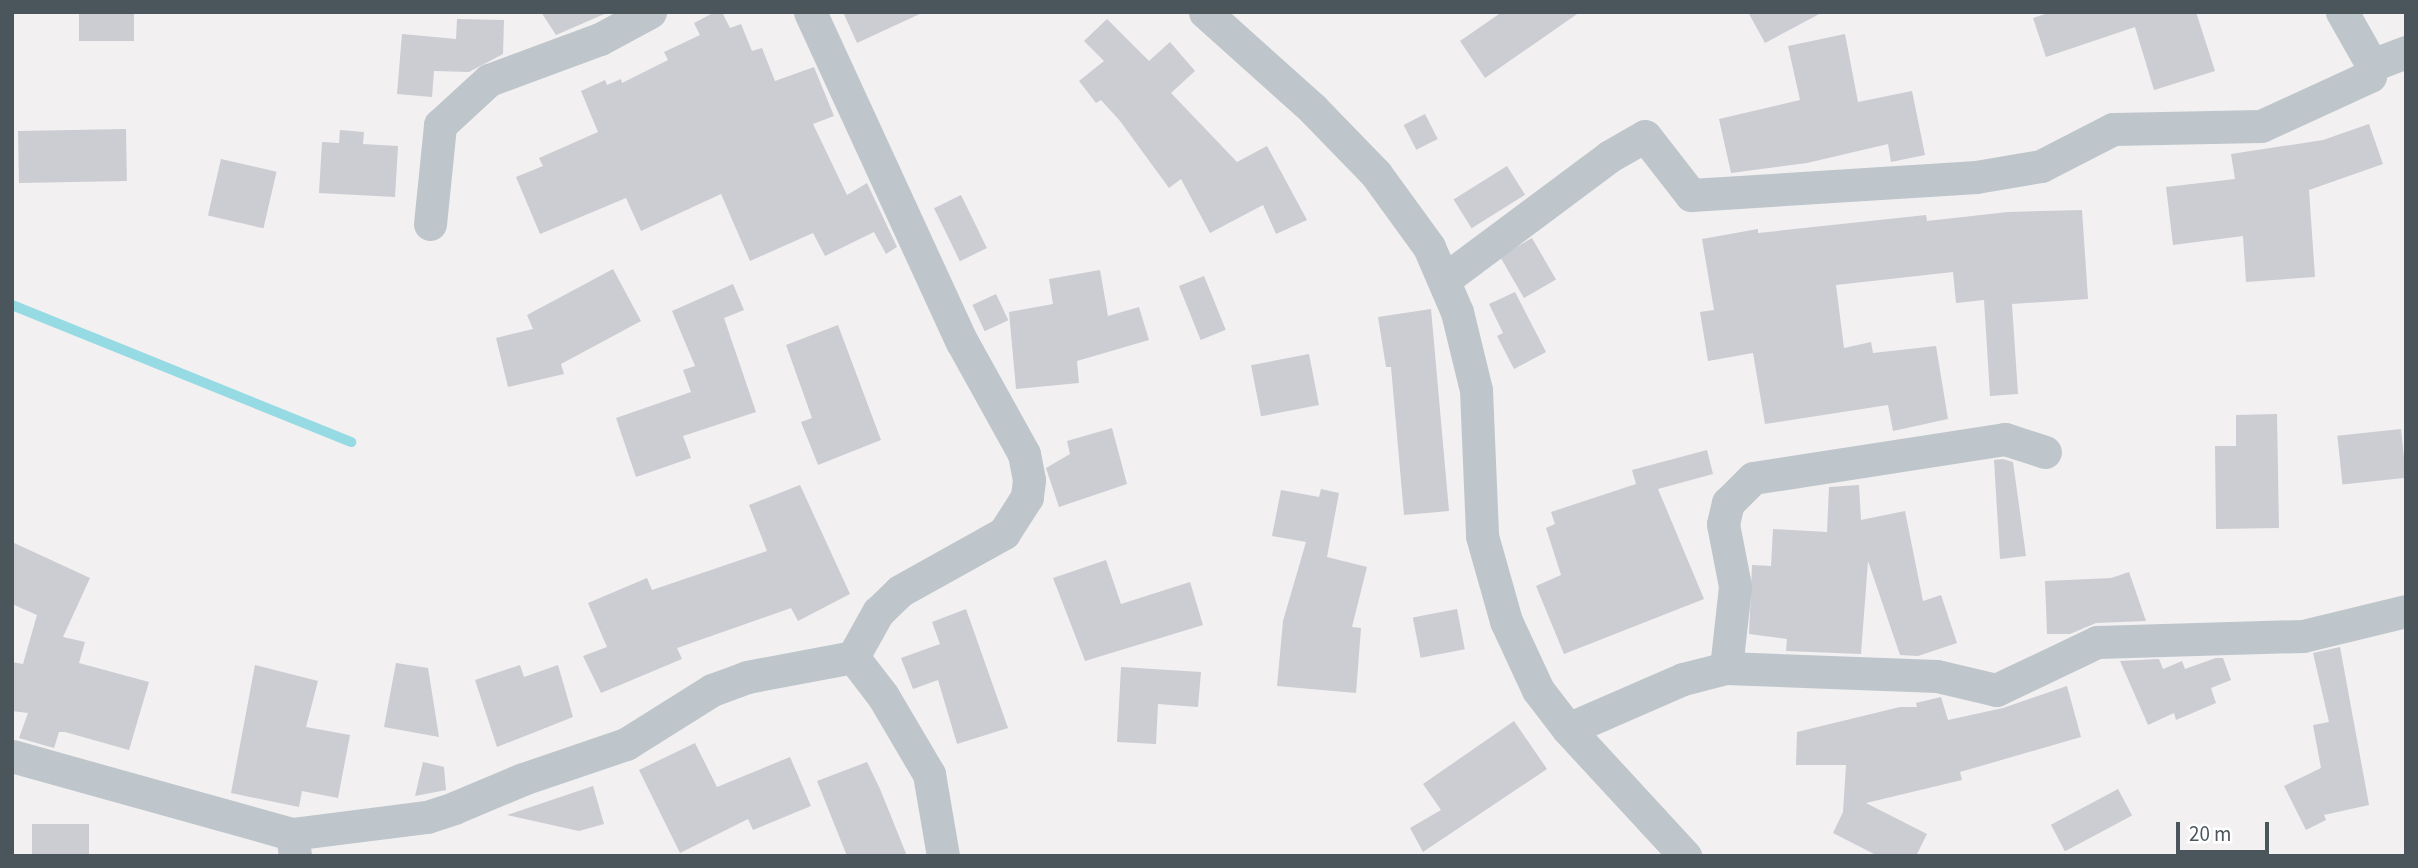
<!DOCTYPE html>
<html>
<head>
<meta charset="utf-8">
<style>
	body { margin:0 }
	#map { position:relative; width:2418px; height:868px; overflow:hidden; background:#f2f0f1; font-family:"Source Sans 3",sans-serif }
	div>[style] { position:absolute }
	.stream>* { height:10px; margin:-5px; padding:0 5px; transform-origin:5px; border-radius:5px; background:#96dbe3 }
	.building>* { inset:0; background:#cbcdd2; transform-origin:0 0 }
	.minor>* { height:33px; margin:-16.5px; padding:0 16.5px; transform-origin:16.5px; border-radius:16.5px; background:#bec6cb }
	span { translate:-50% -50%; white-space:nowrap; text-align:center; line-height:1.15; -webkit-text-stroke:6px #fff; paint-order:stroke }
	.frame { position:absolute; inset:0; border:14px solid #4a555c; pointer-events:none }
	.scale { position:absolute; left:2176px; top:822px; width:93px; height:32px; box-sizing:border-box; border:4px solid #4a555c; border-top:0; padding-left:9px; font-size:21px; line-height:24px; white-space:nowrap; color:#4a555c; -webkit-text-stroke:5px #fff; paint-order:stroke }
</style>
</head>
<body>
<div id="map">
	<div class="stream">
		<i style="left:12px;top:305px;width:366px;rotate:22deg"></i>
	</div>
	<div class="building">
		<i style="left:79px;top:12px;width:55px;height:29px"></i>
		<i style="clip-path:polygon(541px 12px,609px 12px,556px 35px)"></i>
		<i style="clip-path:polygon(715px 12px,722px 12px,730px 28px,741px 24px,752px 51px,762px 48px,775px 81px,814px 67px,834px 116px,813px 124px,847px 195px,867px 183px,897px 247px,886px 254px,874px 232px,825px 256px,813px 233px,750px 261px,721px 194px,641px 231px,626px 198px,540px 234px,516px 177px,543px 166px,539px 158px,598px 132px,581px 91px,605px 80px,607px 85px,621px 79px,622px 83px,668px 60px,664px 52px,700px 35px,694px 23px)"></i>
		<i style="clip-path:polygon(843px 12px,924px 12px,857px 43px)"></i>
		<i style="clip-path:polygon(1502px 12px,1580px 12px,1485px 78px,1460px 41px)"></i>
		<i style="clip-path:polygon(1748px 12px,1823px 12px,1765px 43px)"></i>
		<i style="clip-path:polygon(2051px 12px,2196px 12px,2215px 71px,2154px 90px,2135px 27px,2046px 57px,2033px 18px)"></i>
		<i style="clip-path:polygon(457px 19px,504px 20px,503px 54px,469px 72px,434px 71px,432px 97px,397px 94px,402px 34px,456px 39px)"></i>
		<i style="clip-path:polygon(1107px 19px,1149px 61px,1170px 42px,1195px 71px,1171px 93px,1237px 162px,1267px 146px,1307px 220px,1276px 234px,1263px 205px,1210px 233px,1181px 179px,1169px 188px,1120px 121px,1101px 100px,1096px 103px,1079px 81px,1104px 61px,1084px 41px)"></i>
		<i style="clip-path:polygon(1845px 34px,1858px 102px,1912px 91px,1925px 155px,1891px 162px,1888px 144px,1807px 163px,1731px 173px,1719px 119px,1800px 100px,1788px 46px)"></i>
		<i style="left:1425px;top:114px;width:28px;height:24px;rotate:63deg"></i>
		<i style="clip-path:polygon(2369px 124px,2383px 164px,2309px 190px,2315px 277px,2246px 282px,2243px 236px,2173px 245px,2166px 187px,2235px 179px,2231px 154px,2323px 140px)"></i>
		<i style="left:126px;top:129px;width:52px;height:108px;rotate:89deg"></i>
		<i style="clip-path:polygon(340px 130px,364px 132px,363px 144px,398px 146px,395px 197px,319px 193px,322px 142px,339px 143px)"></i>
		<i style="left:221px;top:159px;width:57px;height:58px;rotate:13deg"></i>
		<i style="left:1507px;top:166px;width:34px;height:63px;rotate:58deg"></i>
		<i style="left:961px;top:195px;width:59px;height:30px;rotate:64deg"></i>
		<i style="clip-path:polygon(2082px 210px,2088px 299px,2012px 304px,2018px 394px,1990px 396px,1984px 300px,1956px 303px,1953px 272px,1836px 285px,1844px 348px,1871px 342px,1873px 353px,1936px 346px,1948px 419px,1893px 431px,1888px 405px,1765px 424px,1753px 353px,1708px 361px,1700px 312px,1714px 310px,1702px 239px,1758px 229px,1758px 233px,1926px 215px,1927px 221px,2008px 212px)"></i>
		<i style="left:1532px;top:238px;width:48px;height:37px;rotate:60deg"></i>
		<i style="clip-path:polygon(613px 269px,641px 321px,561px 364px,564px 374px,508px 387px,496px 338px,533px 329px,527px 315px)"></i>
		<i style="clip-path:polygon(1100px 270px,1108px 316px,1139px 307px,1149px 340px,1077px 361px,1079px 383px,1016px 389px,1009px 312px,1053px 304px,1049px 279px)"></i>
		<i style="left:1204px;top:276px;width:58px;height:27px;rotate:68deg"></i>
		<i style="clip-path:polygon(733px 284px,744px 310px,724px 318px,756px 412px,683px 436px,691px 458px,636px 477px,616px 418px,691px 392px,683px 370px,695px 366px,672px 311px)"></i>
		<i style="clip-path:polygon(1515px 292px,1546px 352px,1514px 369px,1497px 336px,1503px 333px,1489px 304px)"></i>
		<i style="left:996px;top:294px;width:29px;height:26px;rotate:65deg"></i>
		<i style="clip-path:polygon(1431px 309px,1449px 511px,1404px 515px,1391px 367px,1386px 367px,1378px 317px)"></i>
		<i style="clip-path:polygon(838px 325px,881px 440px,818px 465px,801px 422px,812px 418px,786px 345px)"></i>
		<i style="left:1309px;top:354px;width:52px;height:59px;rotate:79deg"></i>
		<i style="clip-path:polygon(2277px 414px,2279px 528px,2216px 529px,2215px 446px,2236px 446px,2236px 415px)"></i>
		<i style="clip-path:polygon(1112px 428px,1127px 484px,1059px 507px,1046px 468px,1070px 454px,1067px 441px)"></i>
		<i style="left:2401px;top:429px;width:49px;height:64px;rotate:84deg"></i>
		<i style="clip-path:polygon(1707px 450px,1713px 474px,1658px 489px,1704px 599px,1564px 654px,1536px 586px,1561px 575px,1546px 528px,1555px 524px,1551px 512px,1636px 484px,1632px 470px)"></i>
		<i style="clip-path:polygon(2003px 459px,2013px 462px,2026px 556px,2000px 559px,1994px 460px)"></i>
		<i style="clip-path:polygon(800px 485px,850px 594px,798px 621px,791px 608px,677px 648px,682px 659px,601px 693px,583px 656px,607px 647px,588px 603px,647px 578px,652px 590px,767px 551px,749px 505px)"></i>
		<i style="clip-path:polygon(1859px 485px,1861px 520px,1905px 511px,1923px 601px,1941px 595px,1957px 643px,1918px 656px,1900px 655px,1868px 561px,1861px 654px,1786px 651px,1787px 639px,1749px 634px,1752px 565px,1771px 566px,1773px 529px,1827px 532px,1829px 487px)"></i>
		<i style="clip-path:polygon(1321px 489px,1339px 493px,1327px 557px,1367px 567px,1352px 627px,1361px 628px,1356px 693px,1277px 686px,1283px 621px,1306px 542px,1272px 536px,1281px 490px,1319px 497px)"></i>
		<i style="clip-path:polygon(12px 542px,90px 578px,63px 637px,85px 642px,79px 663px,149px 682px,129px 750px,65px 732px,59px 732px,54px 748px,19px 738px,28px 713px,12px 711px,12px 662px,23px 664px,37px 615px,12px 604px)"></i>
		<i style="clip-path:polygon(1106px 560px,1121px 604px,1190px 582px,1203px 625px,1085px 661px,1053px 578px)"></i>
		<i style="clip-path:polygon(2129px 572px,2146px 621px,2096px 623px,2070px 634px,2047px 634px,2045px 581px,2111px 578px)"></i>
		<i style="clip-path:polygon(966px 609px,1008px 728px,957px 744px,938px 680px,913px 689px,901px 658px,940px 644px,932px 622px)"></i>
		<i style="left:1457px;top:609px;width:41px;height:45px;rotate:79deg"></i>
		<i style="clip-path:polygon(2340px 647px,2369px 805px,2324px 815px,2326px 820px,2306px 830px,2284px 786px,2321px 768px,2313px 725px,2329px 722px,2313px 653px)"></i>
		<i style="clip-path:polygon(2216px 658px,2223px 658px,2231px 680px,2211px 688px,2216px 703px,2176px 720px,2174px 713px,2148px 725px,2120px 661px,2159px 659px,2163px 669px,2182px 661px,2185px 669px)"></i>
		<i style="clip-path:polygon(396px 663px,428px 668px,439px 737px,384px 727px)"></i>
		<i style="clip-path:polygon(255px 665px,318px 681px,306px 727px,350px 735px,338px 798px,302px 791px,299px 807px,231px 793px)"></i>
		<i style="clip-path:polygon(520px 665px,524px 677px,558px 665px,573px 717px,497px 747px,475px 680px)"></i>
		<i style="clip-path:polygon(1121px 667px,1201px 672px,1198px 707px,1158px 704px,1156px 744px,1117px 742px)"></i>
		<i style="clip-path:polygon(2067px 686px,2081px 737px,1960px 772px,1962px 780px,1866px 803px,1927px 834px,1916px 856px,1878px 856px,1833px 833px,1843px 812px,1846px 765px,1796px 765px,1797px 732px,1900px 707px,1917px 707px,1916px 703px,1941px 697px,1948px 720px,2003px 708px)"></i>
		<i style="clip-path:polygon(1514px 721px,1547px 769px,1423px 852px,1410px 828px,1441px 810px,1423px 784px)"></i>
		<i style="clip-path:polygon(695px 743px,717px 787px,790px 757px,811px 806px,753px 830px,748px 819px,680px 853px,639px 770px)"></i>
		<i style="clip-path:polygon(423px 762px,444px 767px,446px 790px,415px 796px)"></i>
		<i style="clip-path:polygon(867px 762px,880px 789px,907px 856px,847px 856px,817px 781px)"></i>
		<i style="clip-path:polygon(593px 786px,604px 824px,579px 831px,507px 815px)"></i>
		<i style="left:2118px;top:789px;width:30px;height:76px;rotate:62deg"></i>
		<i style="left:32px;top:824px;width:57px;height:32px"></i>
	</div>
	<div class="minor">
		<i style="left:810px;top:12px;width:363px;rotate:65.3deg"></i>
		<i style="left:962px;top:342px;width:128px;rotate:61deg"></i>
		<i style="left:1024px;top:454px;width:26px;rotate:79deg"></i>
		<i style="left:1029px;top:480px;width:17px;rotate:97deg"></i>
		<i style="left:1027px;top:497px;width:43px;rotate:122.6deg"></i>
		<i style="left:1004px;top:533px;width:119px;rotate:150.9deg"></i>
		<i style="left:900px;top:591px;width:30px;rotate:136deg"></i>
		<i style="left:878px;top:612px;width:51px;rotate:119.1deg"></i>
		<i style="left:1205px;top:12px;width:145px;rotate:41.9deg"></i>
		<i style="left:1313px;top:109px;width:91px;rotate:45.9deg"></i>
		<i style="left:1376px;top:174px;width:90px;rotate:54deg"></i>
		<i style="left:1429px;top:247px;width:71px;rotate:66.7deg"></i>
		<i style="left:1457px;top:312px;width:80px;rotate:76.3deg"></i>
		<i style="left:1476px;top:390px;width:146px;rotate:87.6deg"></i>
		<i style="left:1482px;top:536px;width:88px;rotate:74.2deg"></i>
		<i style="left:1506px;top:621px;width:76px;rotate:65.1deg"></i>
		<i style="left:1538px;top:690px;width:49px;rotate:52.4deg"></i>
		<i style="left:1568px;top:729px;width:173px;rotate:47.3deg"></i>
		<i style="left:2372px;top:65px;width:36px;rotate:-21deg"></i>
		<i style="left:430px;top:224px;width:100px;rotate:-84.2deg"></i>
		<i style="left:440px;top:125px;width:67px;rotate:-42.6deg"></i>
		<i style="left:489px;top:80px;width:118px;rotate:-20.3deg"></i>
		<i style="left:600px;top:39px;width:57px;rotate:-28.4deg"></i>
		<i style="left:1445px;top:279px;width:206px;rotate:-36.7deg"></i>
		<i style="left:1610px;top:156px;width:40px;rotate:-29.7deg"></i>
		<i style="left:1645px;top:136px;width:75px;rotate:52.1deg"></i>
		<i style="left:1691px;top:195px;width:286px;rotate:-3.6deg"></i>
		<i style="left:1976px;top:177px;width:66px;rotate:-9.6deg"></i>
		<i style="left:2041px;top:166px;width:81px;rotate:-27.2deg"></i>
		<i style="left:2113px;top:129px;width:148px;rotate:-1.2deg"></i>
		<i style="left:2261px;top:126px;width:120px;rotate:-24.6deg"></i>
		<i style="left:2370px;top:76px;width:11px;rotate:-80deg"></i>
		<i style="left:2372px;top:65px;width:61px;rotate:-119.5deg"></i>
		<i style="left:853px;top:657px;width:49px;rotate:52.4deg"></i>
		<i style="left:883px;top:696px;width:91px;rotate:59.5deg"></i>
		<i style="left:929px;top:774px;width:83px;rotate:80.3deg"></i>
		<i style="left:1726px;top:668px;width:82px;rotate:-83.7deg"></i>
		<i style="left:1735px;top:586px;width:63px;rotate:-101deg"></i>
		<i style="left:1723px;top:524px;width:22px;rotate:-77deg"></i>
		<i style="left:1728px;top:503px;width:35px;rotate:-45deg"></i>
		<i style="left:1753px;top:478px;width:255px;rotate:-8.8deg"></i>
		<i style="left:2005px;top:439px;width:42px;rotate:18deg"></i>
		<i style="left:1568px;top:729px;width:125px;rotate:-23.5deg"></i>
		<i style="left:1683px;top:679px;width:44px;rotate:-14.3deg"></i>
		<i style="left:1726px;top:668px;width:211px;rotate:2.2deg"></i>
		<i style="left:1937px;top:676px;width:61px;rotate:13.3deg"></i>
		<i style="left:1996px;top:690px;width:112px;rotate:-25.4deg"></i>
		<i style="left:2097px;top:642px;width:206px;rotate:-1.7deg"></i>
		<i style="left:2303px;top:636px;width:106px;rotate:-13.6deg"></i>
		<i style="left:12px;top:756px;width:291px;rotate:15.6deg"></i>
		<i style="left:292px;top:834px;width:22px;rotate:82deg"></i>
		<i style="left:292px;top:834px;width:136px;rotate:-7.2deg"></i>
		<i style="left:427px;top:817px;width:28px;rotate:-18deg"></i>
		<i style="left:454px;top:808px;width:75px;rotate:-22.8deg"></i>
		<i style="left:523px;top:779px;width:109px;rotate:-18.8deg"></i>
		<i style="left:626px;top:744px;width:102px;rotate:-32.1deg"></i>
		<i style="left:712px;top:690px;width:37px;rotate:-20deg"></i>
		<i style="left:747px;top:677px;width:108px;rotate:-10.7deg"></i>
	</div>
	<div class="frame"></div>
	<div class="scale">20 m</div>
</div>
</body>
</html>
